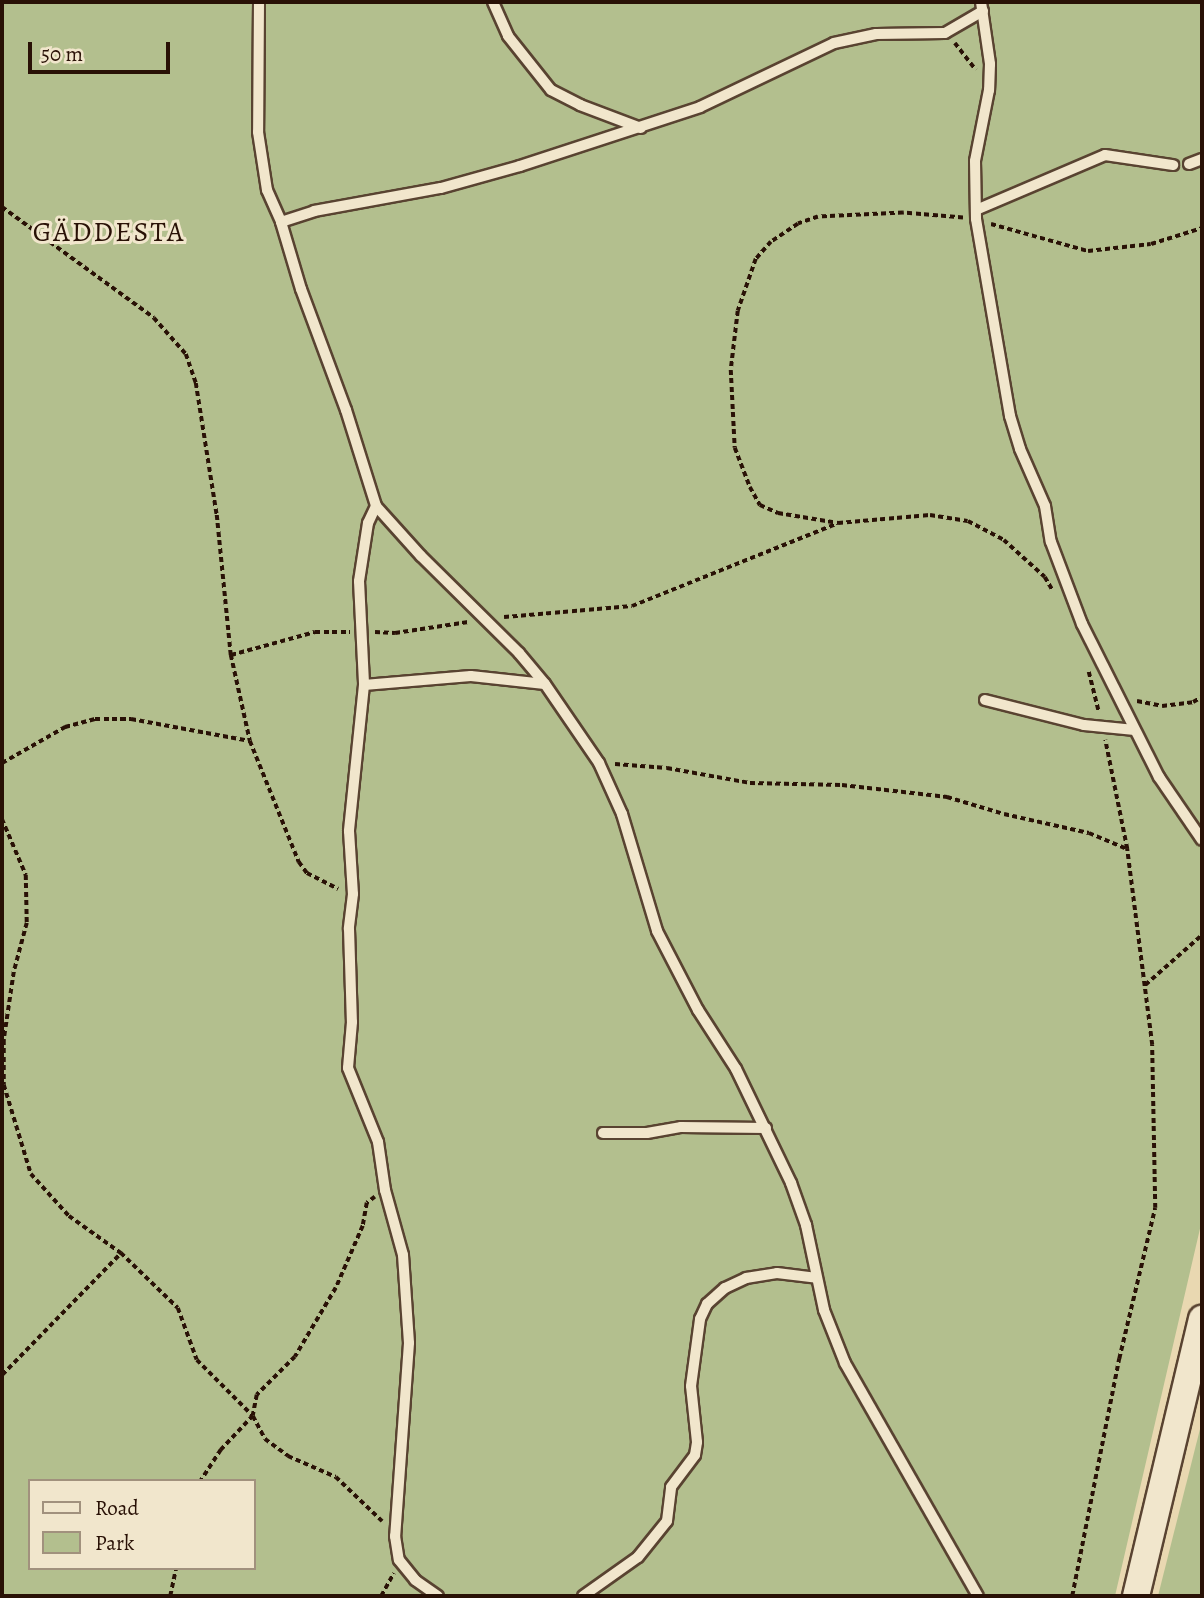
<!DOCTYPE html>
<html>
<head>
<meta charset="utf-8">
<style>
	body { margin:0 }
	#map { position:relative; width:1204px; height:1598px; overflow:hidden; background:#e9d8b1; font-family:Alegreya,serif }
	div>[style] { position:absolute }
	.green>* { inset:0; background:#b3bf8e }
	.path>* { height:3.5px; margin-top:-1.75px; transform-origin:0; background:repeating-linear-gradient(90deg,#291106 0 5px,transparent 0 8.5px) }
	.roads { filter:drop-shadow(2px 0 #594331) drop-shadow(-2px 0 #594331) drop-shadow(0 2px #594331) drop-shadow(0 -2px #594331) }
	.lane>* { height:10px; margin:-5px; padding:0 5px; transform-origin:5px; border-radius:5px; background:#f1e6cc }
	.secondary>* { height:26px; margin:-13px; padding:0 13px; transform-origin:13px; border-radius:13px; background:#f1e6cc }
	span { translate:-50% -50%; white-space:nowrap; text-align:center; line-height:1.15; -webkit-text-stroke:6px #f1e6cc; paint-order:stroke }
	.neighbourhood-label { font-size:28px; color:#291106; letter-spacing:2px }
	.frame { position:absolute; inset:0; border:4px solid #291106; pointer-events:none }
	.legend { position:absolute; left:28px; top:1479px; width:228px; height:91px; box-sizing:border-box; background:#f1e6cc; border:2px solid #a1917d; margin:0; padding:9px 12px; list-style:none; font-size:21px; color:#291106 }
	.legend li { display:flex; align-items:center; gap:14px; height:35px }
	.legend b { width:35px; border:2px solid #a1917d }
	.scale { position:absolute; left:28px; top:42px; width:142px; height:32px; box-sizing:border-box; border:4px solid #291106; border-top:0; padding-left:9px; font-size:21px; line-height:24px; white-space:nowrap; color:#291106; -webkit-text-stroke:5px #f1e6cc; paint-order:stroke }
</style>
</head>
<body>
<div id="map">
	<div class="green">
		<i style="clip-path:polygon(evenodd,2px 2px,1202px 2px,1202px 1220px,1115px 1596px,2px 1596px,2px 2px,30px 1481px,254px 1481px,254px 1568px,30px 1568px,30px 1481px)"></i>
		<i style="clip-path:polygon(1202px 1421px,1202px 1596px,1158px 1596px)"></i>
	</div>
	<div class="path">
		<i style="left:955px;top:43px;width:34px;rotate:52deg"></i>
		<i style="left:2px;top:207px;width:188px;rotate:36.1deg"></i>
		<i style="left:154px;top:318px;width:48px;rotate:48.4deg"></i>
		<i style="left:186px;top:354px;width:31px;rotate:71deg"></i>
		<i style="left:196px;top:383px;width:134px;rotate:81deg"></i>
		<i style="left:217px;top:515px;width:141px;rotate:84.3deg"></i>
		<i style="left:231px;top:655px;width:88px;rotate:77.5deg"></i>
		<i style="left:250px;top:741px;width:131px;rotate:68deg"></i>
		<i style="left:299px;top:862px;width:14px;rotate:54deg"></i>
		<i style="left:307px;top:873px;width:35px;rotate:27deg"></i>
		<i style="left:963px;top:218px;width:60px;rotate:-175.2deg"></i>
		<i style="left:903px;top:213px;width:85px;rotate:177.3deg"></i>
		<i style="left:818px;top:217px;width:21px;rotate:161deg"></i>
		<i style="left:798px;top:224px;width:32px;rotate:146deg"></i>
		<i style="left:771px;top:242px;width:23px;rotate:131deg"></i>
		<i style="left:756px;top:259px;width:55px;rotate:109.1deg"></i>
		<i style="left:738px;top:311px;width:59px;rotate:96.8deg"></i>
		<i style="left:731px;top:370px;width:78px;rotate:87.1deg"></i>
		<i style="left:735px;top:448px;width:42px;rotate:69deg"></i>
		<i style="left:750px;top:487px;width:21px;rotate:61deg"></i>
		<i style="left:760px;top:505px;width:20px;rotate:24deg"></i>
		<i style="left:778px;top:513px;width:61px;rotate:9.5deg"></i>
		<i style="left:838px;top:523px;width:92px;rotate:-5deg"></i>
		<i style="left:930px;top:515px;width:38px;rotate:9deg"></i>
		<i style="left:968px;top:521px;width:41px;rotate:27.8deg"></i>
		<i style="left:1004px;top:540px;width:55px;rotate:42.1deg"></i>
		<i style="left:1045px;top:577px;width:14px;rotate:60deg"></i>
		<i style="left:991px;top:224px;width:101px;rotate:15.6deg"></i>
		<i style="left:1088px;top:251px;width:63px;rotate:-6.3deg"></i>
		<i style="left:1151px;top:244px;width:53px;rotate:-17.4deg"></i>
		<i style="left:504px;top:617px;width:128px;rotate:-4.9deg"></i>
		<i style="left:632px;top:606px;width:220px;rotate:-21.9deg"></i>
		<i style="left:375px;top:632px;width:20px;rotate:3deg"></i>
		<i style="left:395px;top:633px;width:74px;rotate:-8.6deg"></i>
		<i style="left:231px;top:655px;width:87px;rotate:-15.3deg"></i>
		<i style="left:315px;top:632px;width:35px"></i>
		<i style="left:1089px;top:672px;width:41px;rotate:76deg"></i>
		<i style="left:1137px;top:701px;width:25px;rotate:11deg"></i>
		<i style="left:1162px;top:706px;width:31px;rotate:-7deg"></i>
		<i style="left:1193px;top:702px;width:10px;rotate:-29deg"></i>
		<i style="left:2px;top:763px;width:73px;rotate:-29.7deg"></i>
		<i style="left:65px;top:727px;width:31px;rotate:-15deg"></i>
		<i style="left:95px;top:719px;width:36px"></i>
		<i style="left:131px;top:719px;width:121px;rotate:10.5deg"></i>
		<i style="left:615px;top:764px;width:52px;rotate:4.4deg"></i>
		<i style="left:667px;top:768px;width:84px;rotate:10.2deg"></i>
		<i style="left:750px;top:783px;width:92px;rotate:1.2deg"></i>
		<i style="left:842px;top:785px;width:106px;rotate:6.5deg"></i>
		<i style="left:947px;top:797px;width:59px;rotate:16.6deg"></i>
		<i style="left:1004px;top:814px;width:87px;rotate:12.6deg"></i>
		<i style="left:1089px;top:833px;width:41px;rotate:22.8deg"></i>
		<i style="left:2px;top:819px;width:61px;rotate:66.8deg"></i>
		<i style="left:26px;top:875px;width:48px;rotate:88.8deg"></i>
		<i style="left:27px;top:923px;width:51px;rotate:104.9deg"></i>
		<i style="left:14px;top:972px;width:69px;rotate:98.4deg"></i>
		<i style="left:4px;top:1040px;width:45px;rotate:90deg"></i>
		<i style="left:4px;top:1085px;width:93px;rotate:73.1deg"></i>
		<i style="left:31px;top:1174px;width:57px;rotate:47.9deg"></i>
		<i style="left:69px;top:1216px;width:64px;rotate:35.4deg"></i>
		<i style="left:121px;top:1253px;width:79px;rotate:44deg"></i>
		<i style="left:178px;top:1308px;width:55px;rotate:69.9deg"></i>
		<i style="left:197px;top:1360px;width:79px;rotate:45deg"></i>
		<i style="left:253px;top:1416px;width:47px;rotate:133.3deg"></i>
		<i style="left:221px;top:1450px;width:37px;rotate:123deg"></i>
		<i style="left:1145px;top:985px;width:76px;rotate:-41.3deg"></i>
		<i style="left:375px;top:1197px;width:10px;rotate:143deg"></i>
		<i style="left:367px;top:1203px;width:23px;rotate:100deg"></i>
		<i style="left:363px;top:1226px;width:68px;rotate:113.5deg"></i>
		<i style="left:336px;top:1288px;width:80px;rotate:120.7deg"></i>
		<i style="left:295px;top:1357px;width:54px;rotate:135deg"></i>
		<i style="left:257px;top:1395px;width:21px;rotate:101deg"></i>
		<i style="left:253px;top:1416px;width:26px;rotate:62deg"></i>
		<i style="left:265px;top:1439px;width:29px;rotate:36deg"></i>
		<i style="left:288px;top:1456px;width:52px;rotate:23.6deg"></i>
		<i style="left:336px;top:1477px;width:64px;rotate:43.7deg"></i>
		<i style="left:2px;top:1375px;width:170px;rotate:-45.7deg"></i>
		<i style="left:170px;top:1596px;width:29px;rotate:-78deg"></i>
		<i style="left:381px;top:1596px;width:26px;rotate:-61deg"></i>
		<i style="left:1072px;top:1596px;width:242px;rotate:-78.8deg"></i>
		<i style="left:1119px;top:1359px;width:155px;rotate:-76.6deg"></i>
		<i style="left:1155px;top:1208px;width:163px;rotate:-91.1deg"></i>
		<i style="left:1152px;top:1045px;width:198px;rotate:-97.3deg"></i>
		<i style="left:1127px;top:849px;width:111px;rotate:-101.4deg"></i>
	</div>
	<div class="roads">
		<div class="lane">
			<i style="left:259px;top:2px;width:130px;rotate:90.4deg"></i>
			<i style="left:258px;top:132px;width:59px;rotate:81.2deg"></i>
			<i style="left:267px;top:190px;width:35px;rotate:66deg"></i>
			<i style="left:281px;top:222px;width:70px;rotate:73.4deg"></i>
			<i style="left:301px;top:289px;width:129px;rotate:69.6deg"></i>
			<i style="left:346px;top:410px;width:101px;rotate:72.6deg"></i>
			<i style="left:376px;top:506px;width:67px;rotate:48deg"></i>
			<i style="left:421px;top:556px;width:138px;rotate:44.7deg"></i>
			<i style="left:519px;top:653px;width:40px;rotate:50deg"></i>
			<i style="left:545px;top:684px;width:96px;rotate:55.6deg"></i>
			<i style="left:599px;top:763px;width:56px;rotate:65.7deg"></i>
			<i style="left:622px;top:814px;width:122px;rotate:73.3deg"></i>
			<i style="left:657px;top:931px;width:89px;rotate:62.6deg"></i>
			<i style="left:698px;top:1010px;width:70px;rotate:57.2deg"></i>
			<i style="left:736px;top:1069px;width:127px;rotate:64.2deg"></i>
			<i style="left:791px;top:1183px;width:45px;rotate:70.3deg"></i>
			<i style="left:806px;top:1225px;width:87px;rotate:78deg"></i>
			<i style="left:824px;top:1310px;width:57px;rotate:68.4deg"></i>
			<i style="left:845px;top:1363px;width:268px;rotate:60.3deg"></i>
			<i style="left:493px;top:2px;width:37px;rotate:66deg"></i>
			<i style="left:508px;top:36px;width:69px;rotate:51.5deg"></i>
			<i style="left:551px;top:90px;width:33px;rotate:27deg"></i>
			<i style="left:580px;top:105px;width:65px;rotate:20.7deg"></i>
			<i style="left:981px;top:2px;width:63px;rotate:81.7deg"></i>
			<i style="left:990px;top:64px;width:26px;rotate:92deg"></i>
			<i style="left:989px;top:90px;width:72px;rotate:101.2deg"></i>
			<i style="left:975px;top:161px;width:58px;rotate:89deg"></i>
			<i style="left:976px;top:219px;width:200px;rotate:80.2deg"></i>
			<i style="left:1010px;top:416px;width:34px;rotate:73deg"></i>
			<i style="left:1020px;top:449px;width:62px;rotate:66.3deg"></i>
			<i style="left:1045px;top:506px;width:36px;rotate:81deg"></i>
			<i style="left:1051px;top:542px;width:88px;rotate:69.3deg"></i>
			<i style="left:1082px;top:624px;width:171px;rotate:63.3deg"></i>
			<i style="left:1159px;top:777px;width:76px;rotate:55.7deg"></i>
			<i style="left:1189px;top:164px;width:14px;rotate:-21deg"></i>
			<i style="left:976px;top:210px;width:140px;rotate:-23.1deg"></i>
			<i style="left:1105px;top:155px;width:69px;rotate:8.4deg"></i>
			<i style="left:281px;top:222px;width:35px;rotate:-18deg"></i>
			<i style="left:314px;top:211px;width:129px;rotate:-10.3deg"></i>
			<i style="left:441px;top:188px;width:82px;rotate:-15.6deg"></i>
			<i style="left:520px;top:166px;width:189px;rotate:-18.1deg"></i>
			<i style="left:700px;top:107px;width:148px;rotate:-25.5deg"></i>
			<i style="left:834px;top:43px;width:43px;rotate:-12.1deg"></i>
			<i style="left:876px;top:34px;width:69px;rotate:-0.8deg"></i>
			<i style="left:945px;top:33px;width:44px;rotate:-30.1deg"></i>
			<i style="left:376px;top:506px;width:19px;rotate:115deg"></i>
			<i style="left:368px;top:523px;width:59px;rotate:98.8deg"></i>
			<i style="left:359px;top:581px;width:104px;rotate:87.2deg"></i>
			<i style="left:364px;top:685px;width:147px;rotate:95.9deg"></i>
			<i style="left:349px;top:831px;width:63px;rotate:86.4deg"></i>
			<i style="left:353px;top:894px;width:35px;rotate:97deg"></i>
			<i style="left:349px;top:929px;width:93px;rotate:88.2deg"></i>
			<i style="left:352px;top:1022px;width:46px;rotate:95deg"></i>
			<i style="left:348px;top:1068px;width:80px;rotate:67.9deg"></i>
			<i style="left:378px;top:1142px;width:49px;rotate:81.7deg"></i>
			<i style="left:385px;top:1190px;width:67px;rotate:74.5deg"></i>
			<i style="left:403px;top:1255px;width:88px;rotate:86.1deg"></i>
			<i style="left:409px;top:1343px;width:194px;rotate:94.1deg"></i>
			<i style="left:395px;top:1536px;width:24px;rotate:81deg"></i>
			<i style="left:399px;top:1560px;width:26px;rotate:51deg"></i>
			<i style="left:415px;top:1580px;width:28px;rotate:35deg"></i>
			<i style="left:364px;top:685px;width:107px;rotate:-4.8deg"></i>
			<i style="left:471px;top:676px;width:74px;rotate:6.2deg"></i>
			<i style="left:985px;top:700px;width:102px;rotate:14.2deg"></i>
			<i style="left:1084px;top:725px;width:51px;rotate:5.6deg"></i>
			<i style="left:603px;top:1133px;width:44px"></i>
			<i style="left:647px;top:1133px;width:35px;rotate:-10deg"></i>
			<i style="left:681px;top:1127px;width:85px;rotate:0.7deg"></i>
			<i style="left:583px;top:1596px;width:67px;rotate:-35.3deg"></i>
			<i style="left:638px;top:1557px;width:46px;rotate:-51.1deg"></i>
			<i style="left:667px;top:1521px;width:34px;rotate:-83deg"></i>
			<i style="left:671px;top:1487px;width:40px;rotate:-53deg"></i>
			<i style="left:695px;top:1455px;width:13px;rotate:-81deg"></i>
			<i style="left:697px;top:1442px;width:56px;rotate:-96.1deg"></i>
			<i style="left:691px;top:1386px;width:68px;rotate:-82.3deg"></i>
			<i style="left:700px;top:1319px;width:17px;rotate:-65deg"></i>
			<i style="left:707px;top:1304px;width:24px;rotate:-42deg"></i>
			<i style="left:725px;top:1288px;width:23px;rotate:-25deg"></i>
			<i style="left:746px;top:1278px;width:31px;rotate:-9deg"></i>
			<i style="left:777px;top:1273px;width:38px;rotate:7deg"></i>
		</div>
		<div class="secondary">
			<i style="left:1136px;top:1596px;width:285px;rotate:-76.6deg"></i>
		</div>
	</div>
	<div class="neighbourhood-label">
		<span style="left:109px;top:232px">GÄDDESTA</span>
	</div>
	<div class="frame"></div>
	<ul class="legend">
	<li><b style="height:9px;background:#f1e6cc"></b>Road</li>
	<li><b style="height:19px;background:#b3bf8e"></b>Park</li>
	</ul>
	<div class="scale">50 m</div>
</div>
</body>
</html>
